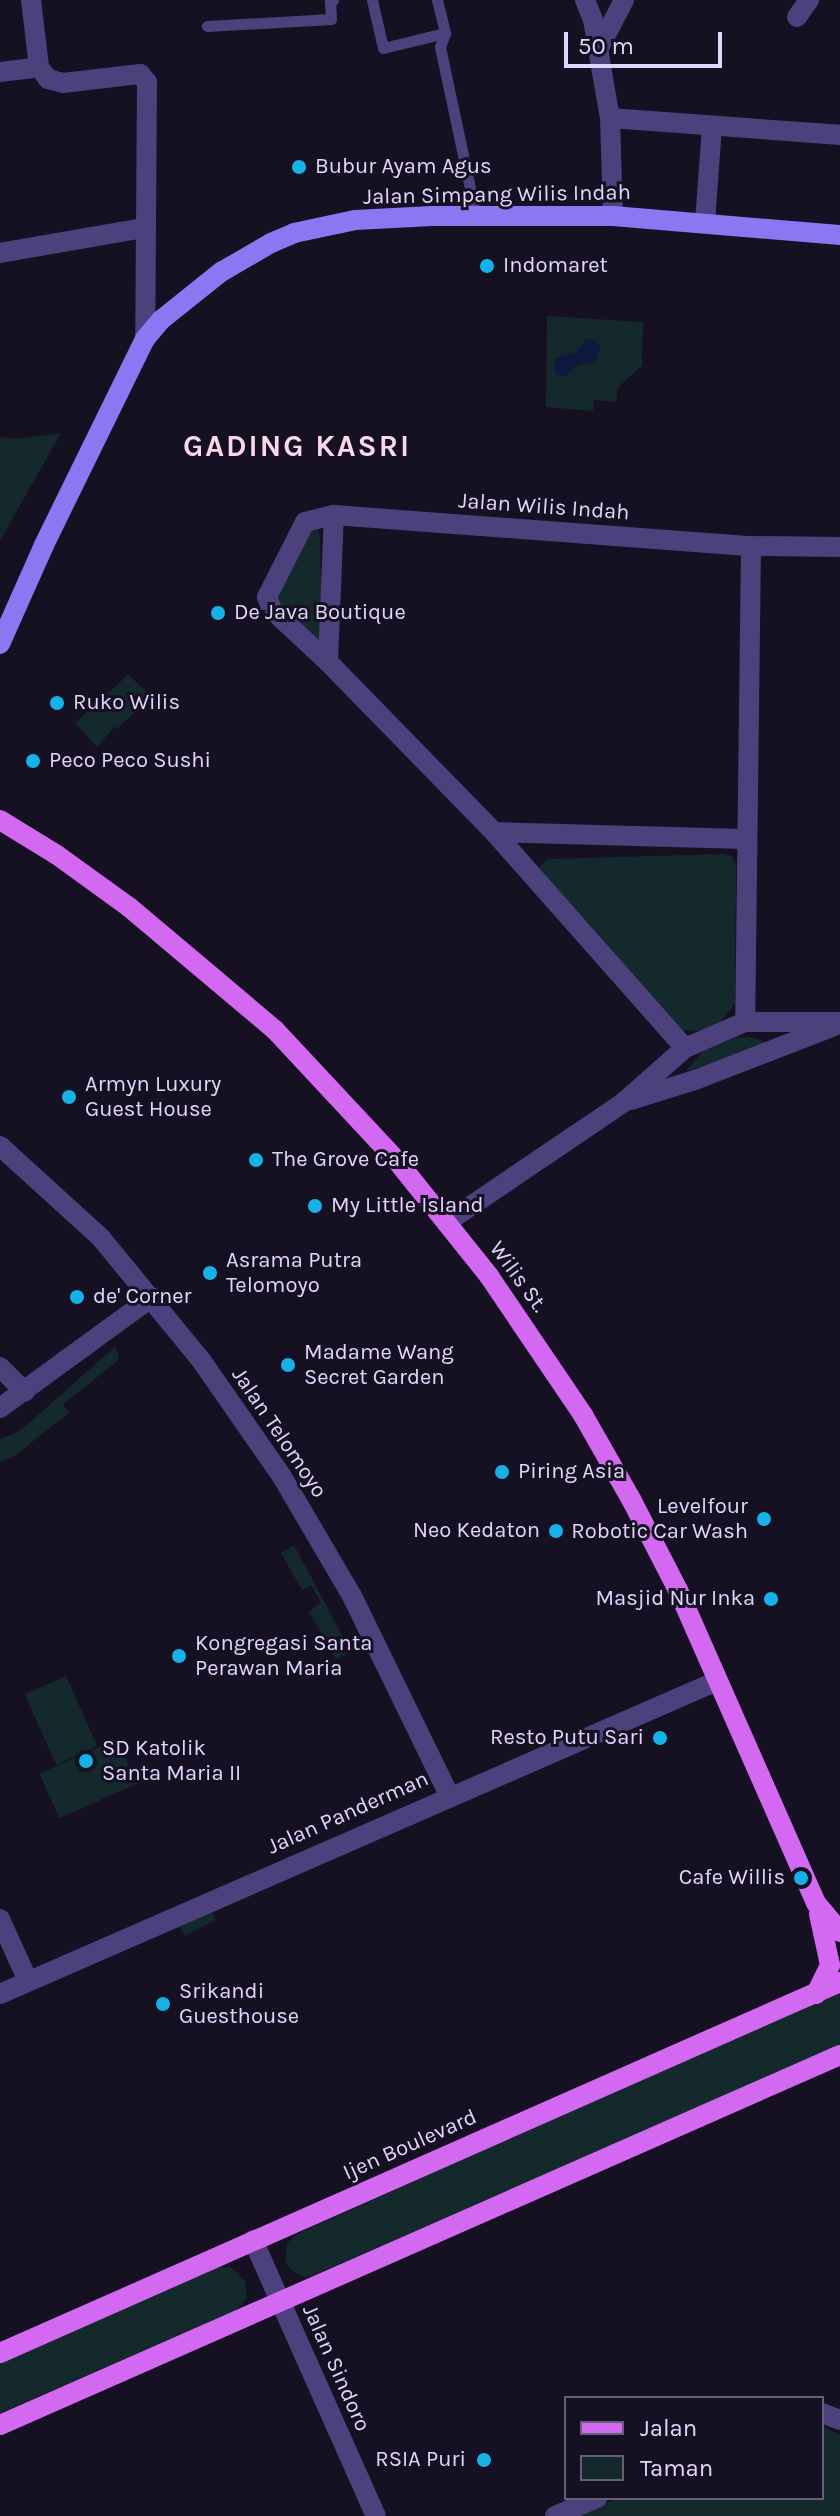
<!DOCTYPE html>
<html>
<head>
<meta charset="utf-8">
<style>
	body { margin:0 }
	#map { position:relative; width:840px; height:2516px; overflow:hidden; background:#161023; font-family:Karla,sans-serif }
	div>[style] { position:absolute }
	.green>* { inset:0; background:#14292c; transform-origin:0 0 }
	.water>* { inset:0; background:#0f193e }
	.lane>* { height:11px; margin:-5.5px; padding:0 5.5px; transform-origin:5.5px; border-radius:5.5px; background:#4c407d }
	.street>* { height:20px; margin:-10px; padding:0 10px; transform-origin:10px; border-radius:10px; background:#4c407d }
	.secondary>* { height:20px; margin:-10px; padding:0 10px; transform-origin:10px; border-radius:10px; background:#8c76f2 }
	.primary>* { height:20px; margin:-10px; padding:0 10px; transform-origin:10px; border-radius:10px; background:#d368f1 }
	.dots>* { width:22px; height:22px; translate:-50% -50%; box-sizing:border-box; border:4px solid #161023; border-radius:50% }
	span { translate:-50% -50%; white-space:nowrap; text-align:center; line-height:1.15; -webkit-text-stroke:6px #161023; paint-order:stroke }
	.poi-label { font-size:22px; color:#e0d6fb }
	.left { translate:0 -50%; text-align:left }
	.right { translate:-100% -50%; text-align:right }
	.street-label { font-size:22px; color:#e0d6fb }
	.district-label { font-size:30px; color:#fbd8e9; font-weight:700; letter-spacing:2px }
	.legend { position:absolute; left:564px; top:2396px; width:260px; height:104px; box-sizing:border-box; background:#161023; border:2px solid #675f79; margin:0; padding:10px 14px; list-style:none; font-size:24px; color:#e0d6fb }
	.legend li { display:flex; align-items:center; gap:16px; height:40px }
	.legend b { width:40px; border:2px solid #675f79 }
	.scale { position:absolute; left:564px; top:32px; width:158px; height:36px; box-sizing:border-box; border:4px solid #e0d6fb; border-top:0; padding-left:10px; font-size:24px; line-height:28px; white-space:nowrap; color:#e0d6fb; -webkit-text-stroke:6px #161023; paint-order:stroke }
</style>
</head>
<body>
<div id="map">
	<div class="green">
		<i style="clip-path:polygon(547px 316px,643px 322px,642px 366px,618px 387px,616px 402px,594px 400px,593px 411px,546px 407px)"></i>
		<i style="clip-path:polygon(61px 433px,6px 530px,0 541px,0 437px,16px 439px)"></i>
		<i style="clip-path:polygon(317px 527px,320px 535px,322px 643px,275px 603px,308px 532px)"></i>
		<i style="clip-path:polygon(128px 675px,152px 696px,117px 729px,114px 727px,97px 747px,75px 723px)"></i>
		<i style="clip-path:polygon(725px 854px,733px 857px,736px 865px,735px 1004px,720px 1022px,700px 1031px,682px 1030px,539px 868px,547px 859px)"></i>
		<i style="clip-path:polygon(751px 1037px,769px 1043px,685px 1072px,704px 1050px,736px 1038px)"></i>
		<i style="clip-path:polygon(116px 1346px,119px 1360px,63px 1404px,69px 1413px,13px 1457px,0 1462px,0 1439px,20px 1431px)"></i>
		<i style="clip-path:polygon(294px 1545px,351px 1652px,336px 1659px,309px 1612px,321px 1603px,311px 1585px,302px 1590px,281px 1553px)"></i>
		<i style="left:66px;top:1676px;width:77px;height:45px;rotate:66deg"></i>
		<i style="left:117px;top:1739px;width:49px;height:85px;rotate:66deg"></i>
		<i style="left:211px;top:1910px;width:11px;height:35px;rotate:63deg"></i>
		<i style="clip-path:polygon(840px 1990px,840px 2045px,314px 2275px,305px 2277px,294px 2272px,285px 2263px,287px 2243px,297px 2234px)"></i>
		<i style="clip-path:polygon(217px 2267px,232px 2268px,245px 2281px,247px 2298px,236px 2310px,0 2413px,0 2363px)"></i>
		<i style="clip-path:polygon(822px 2426px,840px 2435px,840px 2516px,576px 2516px,618px 2498px,822px 2498px)"></i>
	</div>
	<div class="water">
		<i style="clip-path:polygon(586px 339px,594px 339px,601px 347px,596px 362px,579px 365px,564px 377px,555px 373px,554px 358px,576px 352px)"></i>
	</div>
	<div class="lane">
		<i style="left:372px;top:0;width:49px;rotate:77.1deg"></i>
		<i style="left:383px;top:48px;width:64px;rotate:-13.6deg"></i>
		<i style="left:437px;top:0;width:34px;rotate:76deg"></i>
		<i style="left:445px;top:33px;width:15px;rotate:110deg"></i>
		<i style="left:440px;top:47px;width:173px;rotate:78deg"></i>
		<i style="left:207px;top:26px;width:124px;rotate:-3.2deg"></i>
		<i style="left:331px;top:19px;width:18px;rotate:-93deg"></i>
		<i style="left:330px;top:1px;width:3px;rotate:-18deg"></i>
	</div>
	<div class="street">
		<i style="left:31px;top:0;width:67px;rotate:83.2deg"></i>
		<i style="left:39px;top:67px;width:15px;rotate:53deg"></i>
		<i style="left:48px;top:79px;width:16px;rotate:15deg"></i>
		<i style="left:63px;top:83px;width:78px;rotate:-6.7deg"></i>
		<i style="left:140px;top:74px;width:11px;rotate:49deg"></i>
		<i style="left:147px;top:82px;width:257px;rotate:90.4deg"></i>
		<i style="left:585px;top:0;width:22px;rotate:68deg"></i>
		<i style="left:593px;top:20px;width:99px;rotate:80.2deg"></i>
		<i style="left:610px;top:118px;width:98px;rotate:88.2deg"></i>
		<i style="left:797px;top:17px;width:21px;rotate:-55deg"></i>
		<i style="left:598px;top:50px;width:56px;rotate:-62.5deg"></i>
		<i style="left:0;top:72px;width:39px;rotate:-7deg"></i>
		<i style="left:610px;top:118px;width:231px;rotate:4.2deg"></i>
		<i style="left:705px;top:222px;width:95px;rotate:-85.8deg"></i>
		<i style="left:0;top:253px;width:145px;rotate:-9.9deg"></i>
		<i style="left:751px;top:546px;width:89px;rotate:0.6deg"></i>
		<i style="left:328px;top:662px;width:147px;rotate:-87.7deg"></i>
		<i style="left:494px;top:832px;width:250px;rotate:1.6deg"></i>
		<i style="left:685px;top:1048px;width:288px;rotate:-131.5deg"></i>
		<i style="left:494px;top:832px;width:238px;rotate:-134.3deg"></i>
		<i style="left:328px;top:662px;width:76px;rotate:-137.1deg"></i>
		<i style="left:272px;top:610px;width:14px;rotate:-111deg"></i>
		<i style="left:267px;top:597px;width:84px;rotate:-63.1deg"></i>
		<i style="left:305px;top:522px;width:30px;rotate:-14deg"></i>
		<i style="left:334px;top:515px;width:418px;rotate:4.3deg"></i>
		<i style="left:751px;top:546px;width:476px;rotate:90.7deg"></i>
		<i style="left:631px;top:1100px;width:67px;rotate:-17.4deg"></i>
		<i style="left:695px;top:1080px;width:149px;rotate:-21.2deg"></i>
		<i style="left:0;top:1146px;width:137px;rotate:42.3deg"></i>
		<i style="left:101px;top:1238px;width:158px;rotate:50.7deg"></i>
		<i style="left:201px;top:1360px;width:140px;rotate:55.2deg"></i>
		<i style="left:281px;top:1475px;width:140px;rotate:59.6deg"></i>
		<i style="left:352px;top:1596px;width:221px;rotate:64deg"></i>
		<i style="left:447px;top:1222px;width:214px;rotate:-34.1deg"></i>
		<i style="left:624px;top:1102px;width:81px;rotate:-41.5deg"></i>
		<i style="left:685px;top:1048px;width:65px;rotate:-23.4deg"></i>
		<i style="left:745px;top:1022px;width:95px"></i>
		<i style="left:0;top:1367px;width:35px;rotate:45deg"></i>
		<i style="left:0;top:1408px;width:188px;rotate:-36.1deg"></i>
		<i style="left:0;top:1919px;width:68px;rotate:65.7deg"></i>
		<i style="left:0;top:1994px;width:782px;rotate:-23.58deg"></i>
		<i style="left:253px;top:2240px;width:302px;rotate:66deg"></i>
		<i style="left:822px;top:2413px;width:19px;rotate:21deg"></i>
		<i style="left:555px;top:2516px;width:46px;rotate:-23.2deg"></i>
	</div>
	<div class="secondary">
		<i style="left:0;top:644px;width:108px;rotate:-66deg"></i>
		<i style="left:44px;top:545px;width:229px;rotate:-63.9deg"></i>
		<i style="left:145px;top:339px;width:25px;rotate:-50deg"></i>
		<i style="left:161px;top:320px;width:77px;rotate:-38.7deg"></i>
		<i style="left:221px;top:272px;width:58px;rotate:-30.1deg"></i>
		<i style="left:271px;top:243px;width:25px;rotate:-23deg"></i>
		<i style="left:294px;top:233px;width:62px;rotate:-12deg"></i>
		<i style="left:355px;top:220px;width:77px;rotate:-3deg"></i>
		<i style="left:432px;top:216px;width:181px"></i>
		<i style="left:613px;top:216px;width:228px;rotate:4.8deg"></i>
	</div>
	<div class="primary">
		<i style="left:0;top:820px;width:67px;rotate:31.6deg"></i>
		<i style="left:57px;top:855px;width:89px;rotate:35.8deg"></i>
		<i style="left:129px;top:907px;width:191px;rotate:40.1deg"></i>
		<i style="left:275px;top:1030px;width:179px;rotate:47deg"></i>
		<i style="left:397px;top:1161px;width:147px;rotate:51.3deg"></i>
		<i style="left:489px;top:1276px;width:168px;rotate:55.9deg"></i>
		<i style="left:583px;top:1415px;width:99px;rotate:60.3deg"></i>
		<i style="left:632px;top:1501px;width:100px;rotate:62.7deg"></i>
		<i style="left:678px;top:1590px;width:342px;rotate:66.2deg"></i>
		<i style="left:816px;top:1903px;width:38px;rotate:50deg"></i>
		<i style="left:816px;top:1994px;width:32px;rotate:-64deg"></i>
		<i style="left:830px;top:1965px;width:52px;rotate:-102.2deg"></i>
		<i style="left:0;top:2353px;width:918px;rotate:-23.83deg"></i>
		<i style="left:0;top:2425px;width:918px;rotate:-23.77deg"></i>
	</div>
	<div class="dots">
		<i style="left:299px;top:167px;background:#16b2e7"></i>
		<i style="left:487px;top:266px;background:#16b2e7"></i>
		<i style="left:218px;top:613px;background:#16b2e7"></i>
		<i style="left:57px;top:703px;background:#16b2e7"></i>
		<i style="left:33px;top:761px;background:#16b2e7"></i>
		<i style="left:69px;top:1097px;background:#16b2e7"></i>
		<i style="left:256px;top:1160px;background:#16b2e7"></i>
		<i style="left:315px;top:1206px;background:#16b2e7"></i>
		<i style="left:210px;top:1273px;background:#16b2e7"></i>
		<i style="left:77px;top:1297px;background:#16b2e7"></i>
		<i style="left:288px;top:1365px;background:#16b2e7"></i>
		<i style="left:502px;top:1472px;background:#16b2e7"></i>
		<i style="left:764px;top:1519px;background:#16b2e7"></i>
		<i style="left:556px;top:1531px;background:#16b2e7"></i>
		<i style="left:771px;top:1599px;background:#16b2e7"></i>
		<i style="left:179px;top:1656px;background:#16b2e7"></i>
		<i style="left:660px;top:1738px;background:#16b2e7"></i>
		<i style="left:86px;top:1761px;background:#16b2e7"></i>
		<i style="left:801px;top:1878px;background:#16b2e7"></i>
		<i style="left:163px;top:2004px;background:#16b2e7"></i>
		<i style="left:484px;top:2460px;background:#16b2e7"></i>
	</div>
	<div class="poi-label">
		<span class="left" style="left:315px;top:167px">Bubur Ayam Agus</span>
		<span class="left" style="left:503px;top:266px">Indomaret</span>
		<span class="left" style="left:234px;top:613px">De Java Boutique</span>
		<span class="left" style="left:73px;top:703px">Ruko Wilis</span>
		<span class="left" style="left:49px;top:761px">Peco Peco Sushi</span>
		<span class="left" style="left:85px;top:1097px">Armyn Luxury<br>Guest House</span>
		<span class="left" style="left:272px;top:1160px">The Grove Cafe</span>
		<span class="left" style="left:331px;top:1206px">My Little Island</span>
		<span class="left" style="left:226px;top:1273px">Asrama Putra<br>Telomoyo</span>
		<span class="left" style="left:93px;top:1297px">de' Corner</span>
		<span class="left" style="left:304px;top:1365px">Madame Wang<br>Secret Garden</span>
		<span class="left" style="left:518px;top:1472px">Piring Asia</span>
		<span class="right" style="left:748px;top:1519px">Levelfour<br>Robotic Car Wash</span>
		<span class="right" style="left:540px;top:1531px">Neo Kedaton</span>
		<span class="right" style="left:755px;top:1599px">Masjid Nur Inka</span>
		<span class="left" style="left:195px;top:1656px">Kongregasi Santa<br>Perawan Maria</span>
		<span class="right" style="left:644px;top:1738px">Resto Putu Sari</span>
		<span class="left" style="left:102px;top:1761px">SD Katolik<br>Santa Maria II</span>
		<span class="right" style="left:785px;top:1878px">Cafe Willis</span>
		<span class="left" style="left:179px;top:2004px">Srikandi<br>Guesthouse</span>
		<span class="right" style="left:466px;top:2460px">RSIA Puri</span>
	</div>
	<div class="street-label">
		<span style="left:497px;top:195px;rotate:-1deg">Jalan Simpang Wilis Indah</span>
		<span style="left:544px;top:507px;rotate:4deg">Jalan Wilis Indah</span>
		<span style="left:518px;top:1277px;rotate:54deg">Wilis St.</span>
		<span style="left:279px;top:1433px;rotate:56deg">Jalan Telomoyo</span>
		<span style="left:348px;top:1813px;rotate:-24deg">Jalan Panderman</span>
		<span style="left:410px;top:2145px;rotate:-24deg">Ijen Boulevard</span>
		<span style="left:336px;top:2368px;rotate:66deg">Jalan Sindoro</span>
	</div>
	<div class="district-label">
		<span style="left:297px;top:446px">GADING KASRI</span>
	</div>
	<ul class="legend">
	<li><b style="height:10px;background:#d368f1"></b>Jalan</li>
	<li><b style="height:22px;background:#14292c"></b>Taman</li>
	</ul>
	<div class="scale">50 m</div>
</div>
</body>
</html>
